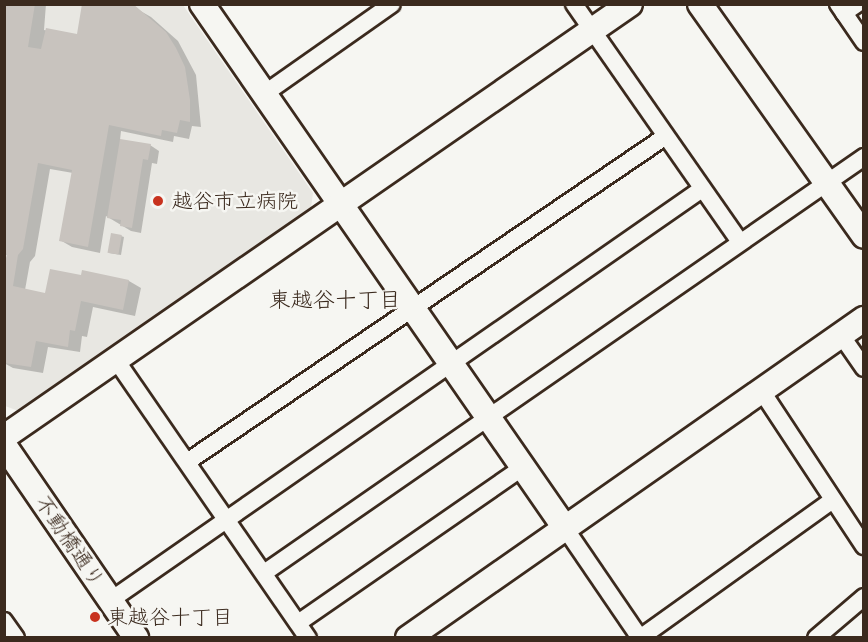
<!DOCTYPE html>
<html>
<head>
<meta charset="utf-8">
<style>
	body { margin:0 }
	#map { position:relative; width:868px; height:642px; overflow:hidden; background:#f6f6f2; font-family:Caveat,"Klee One",sans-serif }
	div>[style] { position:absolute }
	.built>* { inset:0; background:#e8e7e2 }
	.shadow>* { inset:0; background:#0003 }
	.building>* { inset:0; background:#c8c3be; transform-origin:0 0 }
	.roads { filter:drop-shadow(2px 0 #3b2a1e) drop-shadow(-2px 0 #3b2a1e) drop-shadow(0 2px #3b2a1e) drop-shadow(0 -2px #3b2a1e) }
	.street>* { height:16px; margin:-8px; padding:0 8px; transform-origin:8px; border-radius:8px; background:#f6f6f2 }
	.secondary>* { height:24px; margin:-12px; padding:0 12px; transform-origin:12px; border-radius:12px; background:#f6f6f2 }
	.dots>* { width:16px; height:16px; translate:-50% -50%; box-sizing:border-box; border:3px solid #f6f6f2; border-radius:50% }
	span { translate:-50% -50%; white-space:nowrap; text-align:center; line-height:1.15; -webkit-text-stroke:5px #f6f6f2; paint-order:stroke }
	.poi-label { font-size:21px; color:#3b2a1e }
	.left { translate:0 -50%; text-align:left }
	.street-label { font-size:21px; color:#3b2a1e }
	.neighbourhood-label { font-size:22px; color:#3b2a1e }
	.frame { position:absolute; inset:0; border:6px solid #3b2a1e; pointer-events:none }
</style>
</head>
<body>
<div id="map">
	<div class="built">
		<i style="clip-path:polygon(5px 5px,183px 5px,313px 193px,311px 208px,19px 411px,5px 406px)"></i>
	</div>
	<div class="shadow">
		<i style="clip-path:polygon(4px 4px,46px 4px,44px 30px,78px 36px,130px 5px,151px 17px,178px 41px,196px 75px,201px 127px,192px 126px,189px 139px,174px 136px,173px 142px,121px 131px,120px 140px,150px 145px,159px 151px,157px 164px,152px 163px,141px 233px,131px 231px,106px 216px,100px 253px,72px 247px,60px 240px,73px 173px,50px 169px,35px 256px,30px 262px,25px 290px,46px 294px,82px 277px,84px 272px,129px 281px,141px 288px,135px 316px,93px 307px,87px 337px,82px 336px,80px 352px,48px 347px,43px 373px,13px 368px,4px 363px,8px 256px,4px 253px)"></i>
		<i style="clip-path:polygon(121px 236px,124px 237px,121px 255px,109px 253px)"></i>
	</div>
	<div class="building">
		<i style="clip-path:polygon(4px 4px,35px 4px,28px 47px,41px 49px,46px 28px,77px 34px,82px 4px,133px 4px,166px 32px,176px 48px,185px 67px,190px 100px,190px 122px,180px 120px,177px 133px,162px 130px,161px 136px,109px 125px,88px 247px,59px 241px,72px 170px,38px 163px,23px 249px,18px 255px,13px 286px,45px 293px,50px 269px,81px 275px,82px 270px,129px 280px,123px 310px,81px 301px,75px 331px,70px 330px,68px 347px,36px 341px,31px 367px,4px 363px,4px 266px,7px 254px,4px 253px)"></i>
		<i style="clip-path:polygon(120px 139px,151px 144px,148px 160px,143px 159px,132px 228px,120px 226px,121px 220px,107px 218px)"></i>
		<i style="left:111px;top:233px;width:11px;height:20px;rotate:10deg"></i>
	</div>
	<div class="roads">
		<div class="street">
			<i style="left:574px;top:4px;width:290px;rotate:55.1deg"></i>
			<i style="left:838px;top:4px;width:46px;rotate:55.6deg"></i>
			<i style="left:844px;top:13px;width:16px;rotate:-35deg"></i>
			<i style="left:264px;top:94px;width:156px;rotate:-35.1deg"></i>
			<i style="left:841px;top:335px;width:40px;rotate:55.1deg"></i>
			<i style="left:116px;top:360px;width:338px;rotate:55.4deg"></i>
			<i style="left:761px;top:390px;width:187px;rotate:56.6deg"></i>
			<i style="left:187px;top:462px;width:579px;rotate:-34.24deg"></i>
			<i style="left:565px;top:528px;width:133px;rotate:55.7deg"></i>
			<i style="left:264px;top:573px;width:730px;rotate:-34.73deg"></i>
			<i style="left:111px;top:600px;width:720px;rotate:-34.82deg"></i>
			<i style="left:4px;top:621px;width:21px;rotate:55deg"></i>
			<i style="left:298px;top:623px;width:274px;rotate:-34.7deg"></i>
			<i style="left:640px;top:638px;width:237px;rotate:-35.6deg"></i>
			<i style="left:816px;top:638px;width:63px;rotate:-40.5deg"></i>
		</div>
		<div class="secondary">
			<i style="left:202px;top:4px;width:637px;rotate:55.29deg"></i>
			<i style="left:700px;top:4px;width:284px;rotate:54.7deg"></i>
			<i style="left:4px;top:437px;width:761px;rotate:-34.67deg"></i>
			<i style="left:4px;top:445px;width:234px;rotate:55.6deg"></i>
			<i style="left:408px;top:638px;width:557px;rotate:-34.98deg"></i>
		</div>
	</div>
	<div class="dots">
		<i style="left:158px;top:201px;background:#c8321e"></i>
		<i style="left:95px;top:617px;background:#c8321e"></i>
	</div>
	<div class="poi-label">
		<span class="left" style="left:172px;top:201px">越谷市立病院</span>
		<span class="left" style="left:107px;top:617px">東越谷十丁目</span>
	</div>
	<div class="street-label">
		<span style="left:70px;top:541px;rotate:56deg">不動橋通り</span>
	</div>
	<div class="neighbourhood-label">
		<span style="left:335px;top:301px">東越谷十丁目</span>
	</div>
	<div class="frame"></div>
</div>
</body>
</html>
